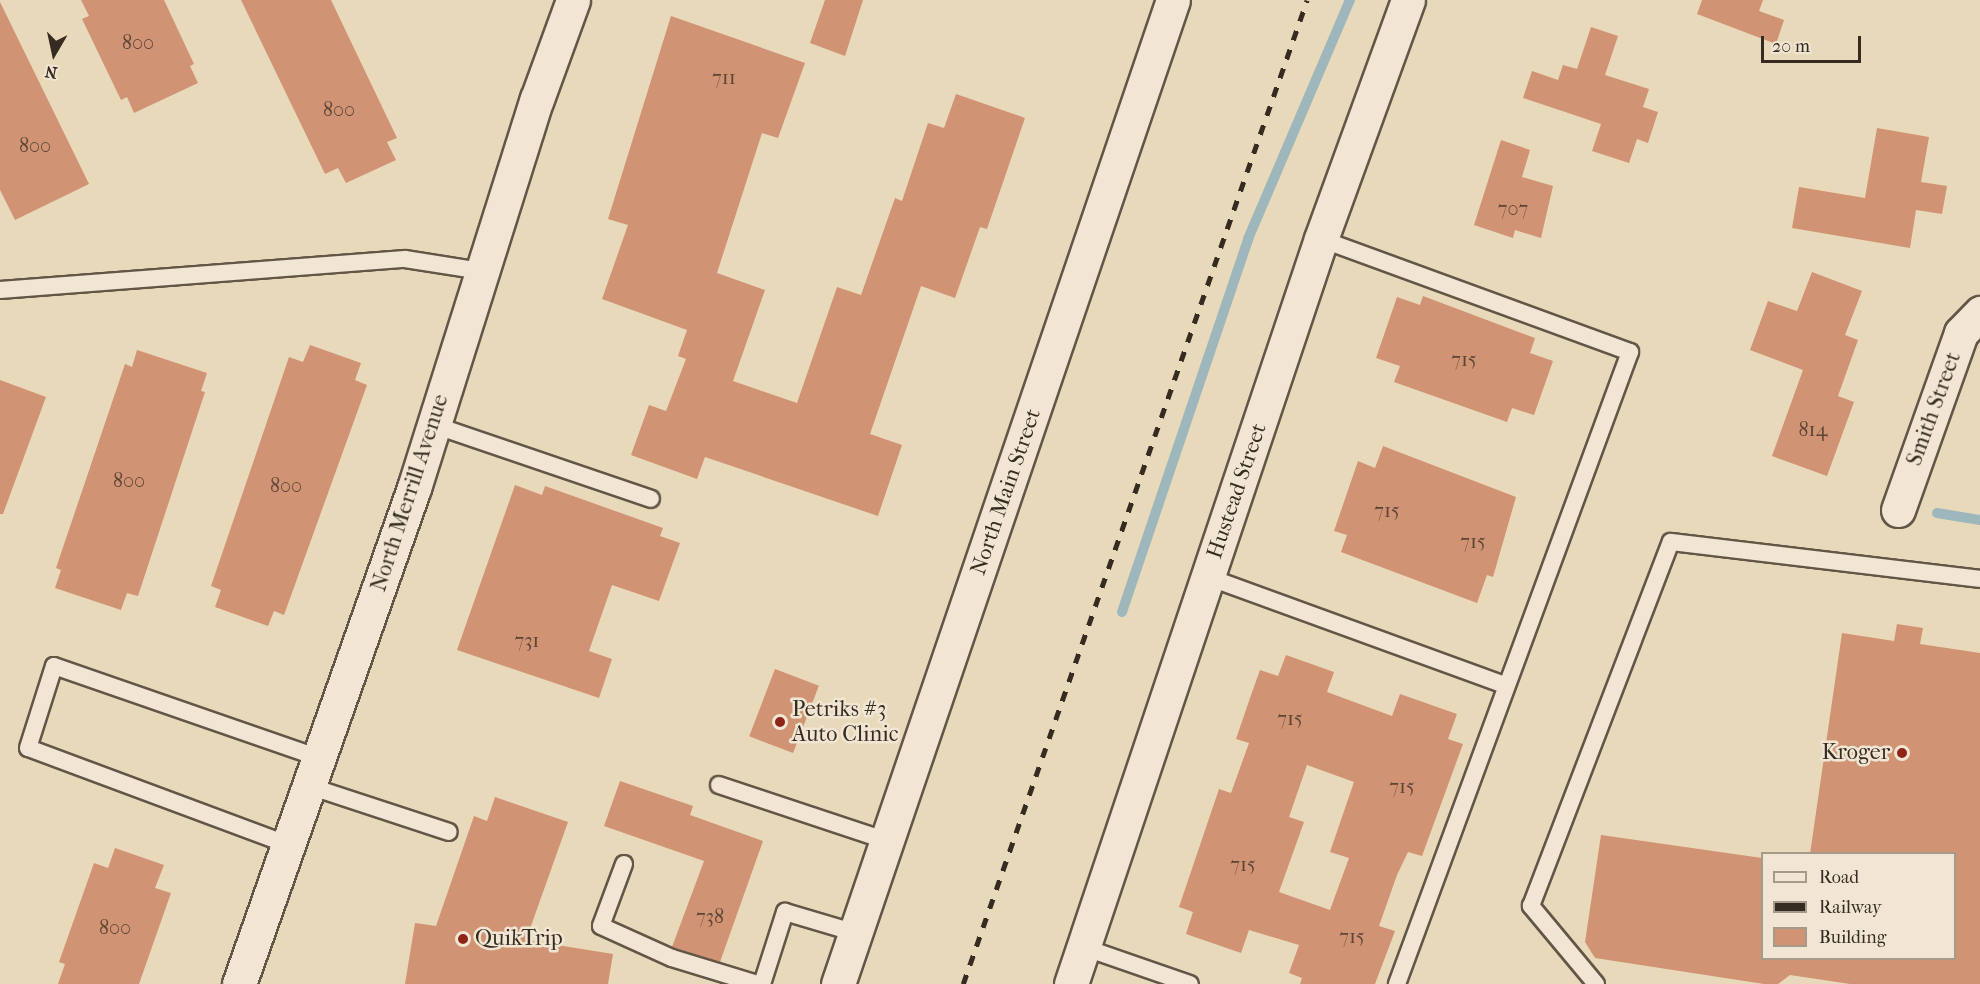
<!DOCTYPE html>
<html>
<head>
<meta charset="utf-8">
<style>
	body { margin:0 }
	#map { position:relative; width:1980px; height:984px; overflow:hidden; background:#e9d9bb; font-family:"IM FELL French Canon",serif }
	div>[style] { position:absolute }
	.stream>* { height:10px; margin:-5px; padding:0 5px; transform-origin:5px; border-radius:5px; background:#9db7bc }
	.building>* { inset:0; background:#d09373; transform-origin:0 0 }
	.roads { filter:drop-shadow(2px 0 #635647) drop-shadow(-2px 0 #635647) drop-shadow(0 2px #635647) drop-shadow(0 -2px #635647) }
	.service>* { height:16px; margin:-8px; padding:0 8px; transform-origin:8px; border-radius:8px; background:#f1e6d3 }
	.minor>* { height:33px; margin:-16.5px; padding:0 16.5px; transform-origin:16.5px; border-radius:16.5px; background:#f1e6d3 }
	.tertiary>* { height:33px; margin:-16.5px; padding:0 16.5px; transform-origin:16.5px; border-radius:16.5px; background:#f1e6d3 }
	.rail>* { height:4.5px; margin-top:-2.25px; transform-origin:0; background:repeating-linear-gradient(90deg,#362b20 0 10px,transparent 0 20px) }
	.dots>* { width:16px; height:16px; translate:-50% -50%; box-sizing:border-box; border:3px solid #f1e6d3; border-radius:50% }
	span { translate:-50% -50%; white-space:nowrap; text-align:center; line-height:1.15; -webkit-text-stroke:5px #f1e6d3; paint-order:stroke }
	.number-label { font-size:20px; color:#5c4535 }
	.number-label span { -webkit-text-stroke-width:0 }
	.street-label { font-size:22px; color:#362b20 }
	.poi-label { font-size:22px; color:#362b20 }
	.left { translate:0 -50%; text-align:left }
	.right { translate:-100% -50%; text-align:right }
	.legend { position:absolute; left:1761px; top:852px; width:195px; height:108px; box-sizing:border-box; background:#f1e6d3; border:2px solid #a69b8b; margin:0; padding:8px 10px; list-style:none; font-size:18px; color:#362b20 }
	.legend li { display:flex; align-items:center; gap:12px; height:30px }
	.legend b { width:30px; border:2px solid #a69b8b }
	.north { position:absolute; left:24px; top:24px; width:60px; height:60px; -webkit-text-stroke:4px #f1e6d3; paint-order:stroke; rotate:189deg; font-size:16px; font-weight:700; line-height:24px; text-align:center; color:#362b20 }
	.north::after { content:''; display:block; margin:auto; width:21px; height:27px; background:#362b20; clip-path:polygon(50% 0,100% 100%,50% 72%,0 100%) }
	.scale { position:absolute; left:1761px; top:36px; width:100px; height:27px; box-sizing:border-box; border:3px solid #362b20; border-top:0; padding-left:8px; font-size:18px; line-height:21px; white-space:nowrap; color:#362b20; -webkit-text-stroke:4px #f1e6d3; paint-order:stroke }
</style>
</head>
<body>
<div id="map">
	<div class="stream">
		<i style="left:1937px;top:513px;width:44px;rotate:9.2deg"></i>
		<i style="left:1122px;top:612px;width:394px;rotate:-71.3deg"></i>
		<i style="left:1248px;top:239px;width:260px;rotate:-66.9deg"></i>
	</div>
	<div class="building">
		<i style="clip-path:polygon(81px 0,164px 0,194px 64px,190px 66px,198px 83px,134px 113px,127px 97px,121px 100px,82px 19px,89px 16px)"></i>
		<i style="clip-path:polygon(241px 0,331px 0,397px 138px,387px 142px,396px 160px,346px 183px,338px 168px,325px 174px)"></i>
		<i style="clip-path:polygon(825px 0,863px 0,845px 56px,810px 43px)"></i>
		<i style="clip-path:polygon(1702px 0,1763px 0,1759px 11px,1784px 20px,1776px 44px,1697px 14px)"></i>
		<i style="clip-path:polygon(0 2px,89px 184px,15px 220px,0 190px)"></i>
		<i style="clip-path:polygon(671px 16px,805px 63px,778px 138px,762px 133px,717px 273px,765px 290px,733px 381px,797px 403px,837px 287px,861px 295px,895px 198px,902px 201px,928px 123px,944px 128px,956px 94px,1025px 118px,987px 229px,980px 227px,955px 298px,921px 286px,870px 434px,902px 445px,878px 516px,705px 457px,697px 479px,631px 455px,649px 405px,666px 411px,686px 359px,678px 356px,687px 330px,602px 299px,628px 225px,608px 219px)"></i>
		<i style="clip-path:polygon(1591px 27px,1618px 36px,1605px 75px,1649px 89px,1643px 107px,1658px 112px,1648px 143px,1637px 139px,1629px 163px,1592px 151px,1601px 124px,1523px 98px,1532px 71px,1558px 80px,1563px 65px,1577px 69px)"></i>
		<i style="clip-path:polygon(1877px 128px,1929px 137px,1921px 182px,1947px 186px,1942px 214px,1916px 210px,1910px 248px,1792px 228px,1799px 187px,1865px 198px)"></i>
		<i style="clip-path:polygon(1501px 140px,1530px 150px,1522px 177px,1553px 186px,1541px 238px,1515px 230px,1513px 238px,1474px 225px)"></i>
		<i style="clip-path:polygon(1812px 272px,1862px 291px,1845px 335px,1858px 340px,1838px 396px,1854px 402px,1827px 476px,1772px 456px,1803px 370px,1750px 350px,1768px 301px,1797px 311px)"></i>
		<i style="clip-path:polygon(1423px 296px,1535px 338px,1530px 353px,1553px 361px,1534px 415px,1512px 408px,1507px 422px,1394px 382px,1400px 366px,1376px 358px,1397px 297px,1420px 305px)"></i>
		<i style="clip-path:polygon(310px 345px,361px 363px,355px 380px,367px 385px,284px 615px,274px 611px,268px 626px,215px 607px,221px 590px,211px 586px,289px 357px,303px 362px)"></i>
		<i style="clip-path:polygon(137px 350px,207px 373px,201px 391px,205px 392px,138px 596px,127px 593px,121px 610px,55px 588px,61px 570px,56px 568px,125px 364px,132px 367px)"></i>
		<i style="clip-path:polygon(0 380px,46px 397px,3px 514px,0 514px)"></i>
		<i style="clip-path:polygon(1383px 446px,1516px 497px,1493px 577px,1487px 575px,1477px 603px,1341px 552px,1347px 535px,1334px 531px,1358px 461px,1375px 468px)"></i>
		<i style="clip-path:polygon(515px 485px,542px 495px,545px 486px,663px 528px,660px 536px,680px 543px,659px 601px,612px 585px,589px 651px,612px 659px,599px 698px,457px 650px)"></i>
		<i style="clip-path:polygon(1897px 624px,1923px 628px,1920px 644px,1980px 653px,1980px 984px,1850px 984px,1790px 975px,1778px 984px,1764px 984px,1595px 958px,1585px 942px,1601px 835px,1762px 858px,1762px 958px,1954px 958px,1954px 854px,1810px 854px,1842px 633px,1894px 641px)"></i>
		<i style="clip-path:polygon(evenodd,1286px 655px,1334px 672px,1327px 692px,1392px 716px,1400px 694px,1457px 714px,1448px 739px,1463px 744px,1422px 856px,1408px 852px,1397px 875px,1379px 926px,1395px 931px,1375px 984px,1300px 984px,1302px 978px,1289px 973px,1299px 945px,1249px 930px,1241px 953px,1186px 934px,1193px 912px,1179px 907px,1219px 789px,1231px 793px,1249px 743px,1236px 739px,1250px 698px,1260px 670px,1278px 676px,1286px 655px,1307px 765px,1354px 782px,1330px 852px,1349px 858px,1330px 910px,1279px 892px,1304px 822px,1289px 817px,1307px 765px)"></i>
		<i style="left:775px;top:669px;width:47px;height:72px;rotate:21deg"></i>
		<i style="clip-path:polygon(620px 781px,693px 806px,690px 815px,763px 841px,720px 962px,672px 947px,704px 861px,604px 826px)"></i>
		<i style="clip-path:polygon(495px 797px,568px 822px,526px 940px,613px 954px,608px 984px,405px 984px,415px 923px,436px 926px,474px 816px,487px 821px)"></i>
		<i style="clip-path:polygon(115px 848px,164px 865px,155px 888px,171px 893px,139px 984px,58px 984px,65px 964px,59px 962px,94px 863px,108px 868px)"></i>
	</div>
	<div class="roads">
		<div class="service">
			<i style="left:1321px;top:239px;width:329px;rotate:20.1deg"></i>
			<i style="left:1630px;top:352px;width:674px;rotate:110.24deg"></i>
			<i style="left:0;top:290px;width:406px;rotate:-4.4deg"></i>
			<i style="left:405px;top:259px;width:78px;rotate:8.9deg"></i>
			<i style="left:434px;top:425px;width:229px;rotate:18.8deg"></i>
			<i style="left:1208px;top:577px;width:315px;rotate:20deg"></i>
			<i style="left:719px;top:785px;width:177px;rotate:18.4deg"></i>
			<i style="left:309px;top:786px;width:147px;rotate:18.2deg"></i>
			<i style="left:289px;top:845px;width:278px;rotate:-159.6deg"></i>
			<i style="left:28px;top:748px;width:86px;rotate:-72.4deg"></i>
			<i style="left:54px;top:666px;width:281px;rotate:19.1deg"></i>
			<i style="left:624px;top:864px;width:66px;rotate:110.4deg"></i>
			<i style="left:601px;top:926px;width:78px;rotate:24.3deg"></i>
			<i style="left:672px;top:958px;width:89px;rotate:17deg"></i>
			<i style="left:1083px;top:947px;width:113px;rotate:19.1deg"></i>
			<i style="left:762px;top:984px;width:76px;rotate:-72.3deg"></i>
			<i style="left:785px;top:912px;width:74px;rotate:16.5deg"></i>
			<i style="left:1596px;top:984px;width:102px;rotate:-129.8deg"></i>
			<i style="left:1531px;top:906px;width:390px;rotate:-69deg"></i>
			<i style="left:1671px;top:542px;width:311px;rotate:6.8deg"></i>
		</div>
		<div class="minor">
			<i style="left:1898px;top:510px;width:188px;rotate:-70.4deg"></i>
			<i style="left:1961px;top:333px;width:28px;rotate:-46deg"></i>
			<i style="left:239px;top:984px;width:526px;rotate:-70.57deg"></i>
			<i style="left:414px;top:488px;width:408px;rotate:-72.5deg"></i>
			<i style="left:537px;top:99px;width:105px;rotate:-70deg"></i>
			<i style="left:1071px;top:984px;width:786px;rotate:-71.45deg"></i>
			<i style="left:1321px;top:239px;width:254px;rotate:-70deg"></i>
		</div>
		<div class="tertiary">
			<i style="left:838px;top:984px;width:1039px;rotate:-71.2deg"></i>
		</div>
	</div>
	<div class="rail">
		<i style="left:963px;top:984px;width:1042px;rotate:-70.73deg"></i>
	</div>
	<div class="dots">
		<i style="left:780px;top:722px;background:#8f2418"></i>
		<i style="left:1902px;top:753px;background:#8f2418"></i>
		<i style="left:463px;top:939px;background:#8f2418"></i>
	</div>
	<div class="number-label">
		<span style="left:138px;top:42px">800</span>
		<span style="left:724px;top:77px">711</span>
		<span style="left:339px;top:109px">800</span>
		<span style="left:35px;top:145px">800</span>
		<span style="left:1513px;top:208px">707</span>
		<span style="left:1464px;top:359px">715</span>
		<span style="left:1813px;top:429px">814</span>
		<span style="left:129px;top:480px">800</span>
		<span style="left:286px;top:485px">800</span>
		<span style="left:1387px;top:510px">715</span>
		<span style="left:1473px;top:541px">715</span>
		<span style="left:527px;top:640px">731</span>
		<span style="left:1290px;top:718px">715</span>
		<span style="left:1402px;top:786px">715</span>
		<span style="left:1243px;top:864px">715</span>
		<span style="left:710px;top:916px">738</span>
		<span style="left:115px;top:927px">800</span>
		<span style="left:1352px;top:936px">715</span>
	</div>
	<div class="street-label">
		<span style="left:1934px;top:409px;rotate:-70deg">Smith Street</span>
		<span style="left:1237px;top:491px;rotate:-71deg">Hustead Street</span>
		<span style="left:1006px;top:492px;rotate:-71deg">North Main Street</span>
		<span style="left:410px;top:493px;rotate:-72deg">North Merrill Avenue</span>
	</div>
	<div class="poi-label">
		<span class="left" style="left:792px;top:722px">Petriks #3<br>Auto Clinic</span>
		<span class="right" style="left:1890px;top:753px">Kroger</span>
		<span class="left" style="left:475px;top:939px">QuikTrip</span>
	</div>
	<ul class="legend">
	<li><b style="height:8px;background:#f1e6d3"></b>Road</li>
	<li><b style="height:8px;background:#362b20"></b>Railway</li>
	<li><b style="height:16px;background:#d09373"></b>Building</li>
	</ul>
	<div class="north">N</div>
	<div class="scale">20 m</div>
</div>
</body>
</html>
